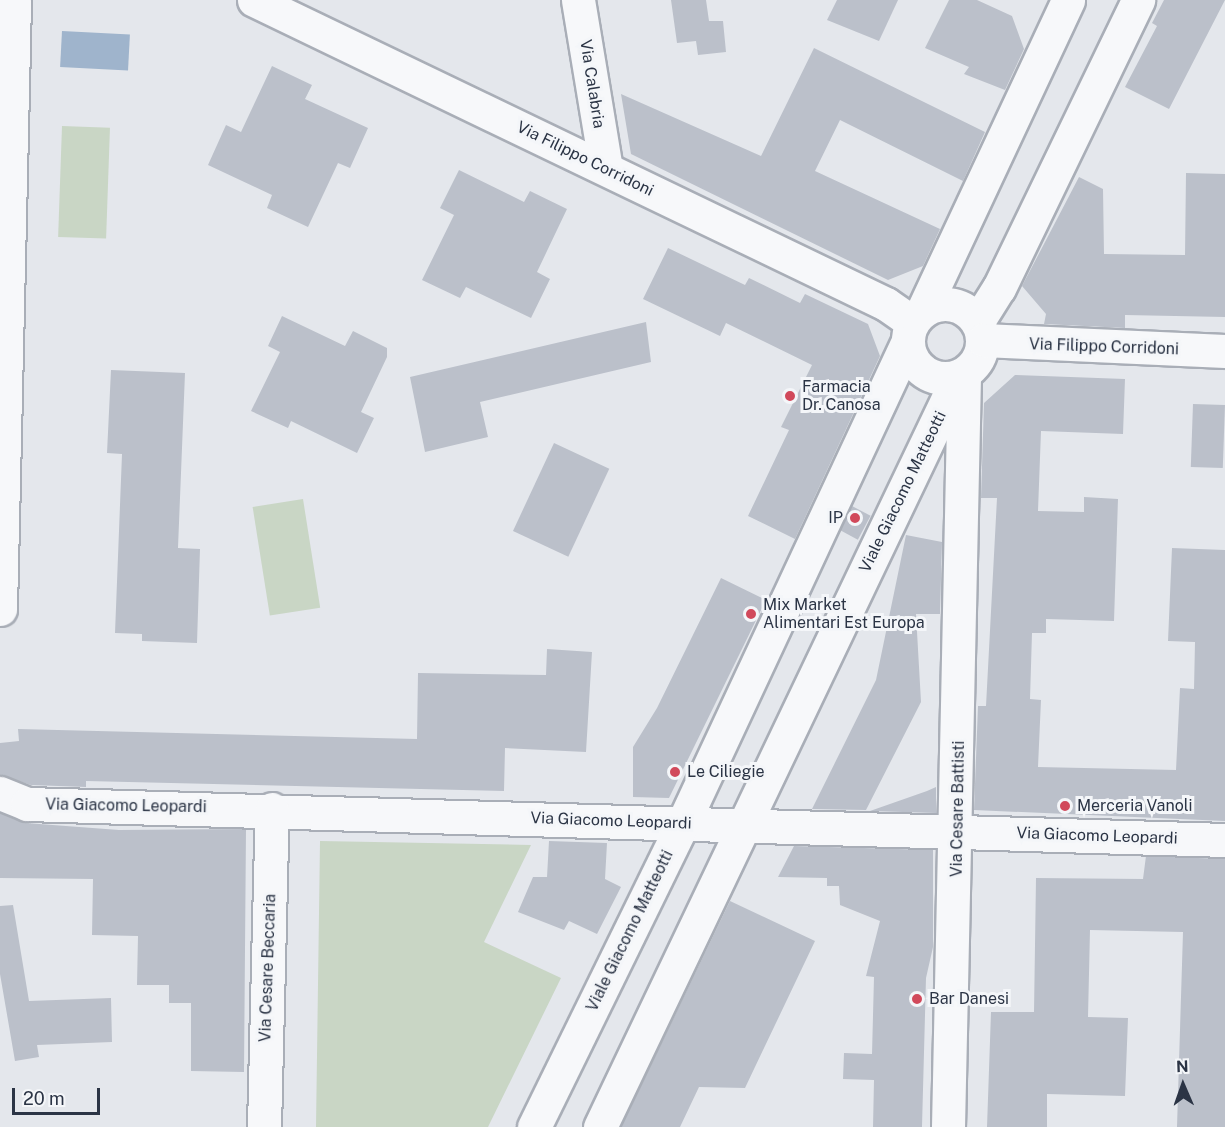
<!DOCTYPE html>
<html>
<head>
<meta charset="utf-8">
<style>
	body { margin:0 }
	#map { position:relative; width:1225px; height:1127px; overflow:hidden; background:#e4e7ec; font-family:"Public Sans",sans-serif }
	div>[style] { position:absolute }
	.green>* { inset:0; background:#c9d6c5; transform-origin:0 0 }
	.water>* { inset:0; background:#9fb4cc; transform-origin:0 0 }
	.building>* { inset:0; background:#bbc0ca; transform-origin:0 0 }
	.roads { filter:drop-shadow(2px 0 #a9aeb7) drop-shadow(-2px 0 #a9aeb7) drop-shadow(0 2px #a9aeb7) drop-shadow(0 -2px #a9aeb7) }
	.minor>* { height:33px; margin:-16.5px; padding:0 16.5px; transform-origin:16.5px; border-radius:16.5px; background:#f7f8fa }
	.minor>.ring { margin:-16.5px; padding:0; box-sizing:content-box; background:none; border:33px solid #f7f8fa; border-radius:50% }
	.dots>* { width:16px; height:16px; translate:-50% -50%; box-sizing:border-box; border:3px solid #f4f6f9; border-radius:50% }
	span { translate:-50% -50%; white-space:nowrap; text-align:center; line-height:1.15; -webkit-text-stroke:6px #f4f6f9; paint-order:stroke }
	.street-label { font-size:16px; color:#2b3445 }
	.poi-label { font-size:16px; color:#2b3445 }
	.left { translate:0 -50%; text-align:left }
	.right { translate:-100% -50%; text-align:right }
	.north { position:absolute; left:1153px; top:1055px; width:60px; height:60px; -webkit-text-stroke:4px #f4f6f9; paint-order:stroke; rotate:358deg; font-size:16px; font-weight:700; line-height:24px; text-align:center; color:#2b3445 }
	.north::after { content:''; display:block; margin:auto; width:21px; height:27px; background:#2b3445; clip-path:polygon(50% 0,100% 100%,50% 72%,0 100%) }
	.scale { position:absolute; left:12px; top:1088px; width:88px; height:27px; box-sizing:border-box; border:3px solid #2b3445; border-top:0; padding-left:8px; font-size:18px; line-height:21px; white-space:nowrap; color:#2b3445; -webkit-text-stroke:4px #f4f6f9; paint-order:stroke }
</style>
</head>
<body>
<div id="map">
	<div class="green">
		<i style="left:62px;top:126px;width:48px;height:111px;rotate:2deg"></i>
		<i style="left:303px;top:499px;width:110px;height:51px;rotate:81deg"></i>
		<i style="clip-path:polygon(320px 841px,531px 845px,484px 942px,561px 978px,488px 1127px,316px 1127px)"></i>
	</div>
	<div class="water">
		<i style="left:62px;top:31px;width:68px;height:36px;rotate:3deg"></i>
	</div>
	<div class="building">
		<i style="clip-path:polygon(671px 0,706px 0,709px 21px,723px 21px,726px 52px,698px 55px,696px 41px,677px 43px)"></i>
		<i style="clip-path:polygon(837px 0,898px 0,879px 41px,827px 20px)"></i>
		<i style="clip-path:polygon(949px 0,977px 0,1012px 16px,1024px 49px,1005px 90px,964px 74px,969px 67px,925px 48px)"></i>
		<i style="clip-path:polygon(1164px 0,1225px 0,1169px 109px,1125px 87px,1157px 26px,1152px 23px)"></i>
		<i style="clip-path:polygon(814px 48px,985px 132px,963px 181px,840px 120px,815px 171px,940px 229px,923px 266px,888px 280px,631px 154px,621px 94px,761px 156px)"></i>
		<i style="clip-path:polygon(272px 66px,312px 85px,305px 99px,368px 128px,350px 168px,338px 163px,308px 227px,267px 208px,272px 195px,208px 165px,226px 125px,241px 132px)"></i>
		<i style="clip-path:polygon(459px 170px,524px 202px,530px 191px,567px 209px,537px 272px,550px 279px,531px 318px,466px 287px,460px 298px,422px 280px,454px 215px,440px 208px)"></i>
		<i style="clip-path:polygon(1186px 173px,1225px 174px,1225px 317px,1125px 315px,1125px 328px,1044px 324px,1046px 314px,1022px 286px,1079px 177px,1103px 189px,1104px 254px,1185px 255px)"></i>
		<i style="clip-path:polygon(668px 248px,745px 285px,749px 278px,800px 303px,805px 294px,868px 324px,880px 356px,795px 539px,748px 516px,789px 430px,781px 427px,812px 365px,726px 323px,720px 336px,643px 299px)"></i>
		<i style="clip-path:polygon(282px 316px,345px 346px,353px 331px,387px 348px,387px 357px,361px 412px,374px 418px,357px 453px,291px 421px,288px 428px,251px 411px,280px 352px,268px 346px)"></i>
		<i style="clip-path:polygon(646px 322px,651px 362px,480px 402px,488px 437px,425px 452px,410px 377px)"></i>
		<i style="clip-path:polygon(111px 370px,185px 373px,178px 548px,200px 549px,197px 643px,142px 641px,142px 634px,115px 633px,122px 454px,107px 453px)"></i>
		<i style="clip-path:polygon(1015px 375px,1125px 379px,1123px 434px,1041px 431px,1038px 511px,1084px 512px,1084px 497px,1118px 499px,1114px 621px,1046px 619px,1046px 633px,1032px 633px,1030px 699px,1041px 700px,1038px 767px,1176px 770px,1180px 688px,1194px 689px,1195px 642px,1168px 641px,1172px 548px,1225px 550px,1225px 821px,974px 810px,978px 706px,986px 706px,997px 498px,981px 498px,984px 403px)"></i>
		<i style="left:1193px;top:404px;width:32px;height:63px;rotate:2deg"></i>
		<i style="left:554px;top:443px;width:61px;height:97px;rotate:25deg"></i>
		<i style="left:852px;top:506px;width:21px;height:27px;rotate:28deg"></i>
		<i style="clip-path:polygon(906px 535px,942px 542px,940px 614px,916px 614px,921px 702px,866px 810px,812px 809px,876px 680px)"></i>
		<i style="clip-path:polygon(721px 578px,766px 600px,669px 798px,633px 797px,633px 747px,657px 708px)"></i>
		<i style="clip-path:polygon(547px 649px,592px 652px,586px 752px,505px 748px,504px 791px,86px 781px,86px 787px,31px 785px,0 775px,0 743px,19px 741px,18px 729px,417px 739px,418px 673px,546px 675px)"></i>
		<i style="clip-path:polygon(936px 787px,936px 813px,870px 811px,927px 791px)"></i>
		<i style="clip-path:polygon(0 813px,26px 823px,119px 830px,246px 829px,244px 1072px,191px 1071px,191px 1003px,169px 1003px,169px 985px,137px 985px,138px 936px,92px 935px,93px 879px,0 878px)"></i>
		<i style="clip-path:polygon(549px 841px,607px 843px,605px 879px,621px 887px,597px 934px,569px 921px,564px 930px,518px 912px,533px 877px,547px 877px)"></i>
		<i style="clip-path:polygon(794px 846px,933px 850px,933px 947px,926px 978px,922px 1127px,873px 1127px,874px 1080px,843px 1079px,844px 1053px,872px 1054px,874px 977px,866px 976px,880px 921px,840px 905px,839px 886px,827px 886px,827px 878px,778px 877px)"></i>
		<i style="clip-path:polygon(1146px 856px,1225px 859px,1225px 1127px,1177px 1127px,1183px 932px,1090px 930px,1088px 1017px,1128px 1018px,1125px 1096px,1047px 1094px,1047px 1127px,987px 1127px,991px 1012px,1034px 1012px,1036px 878px,1143px 879px)"></i>
		<i style="clip-path:polygon(730px 901px,815px 941px,745px 1088px,699px 1087px,680px 1127px,621px 1127px)"></i>
		<i style="clip-path:polygon(13px 905px,29px 1001px,111px 998px,112px 1042px,37px 1045px,39px 1057px,15px 1061px,0 974px,0 906px)"></i>
	</div>
	<div class="roads">
		<div class="minor">
			<i style="left:254px;top:0;width:701px;rotate:25.69deg"></i>
			<i style="left:886px;top:304px;width:32px;rotate:35deg"></i>
			<i style="left:578px;top:0;width:171px;rotate:80.6deg"></i>
			<i class="ring" style="left:908px;top:304px;width:41px;height:41px"></i>
			<i style="left:923px;top:310px;width:342px;rotate:-64.9deg"></i>
			<i style="left:978px;top:321px;width:39px;rotate:-58deg"></i>
			<i style="left:999px;top:288px;width:320px;rotate:-64.2deg"></i>
			<i style="left:983px;top:340px;width:242px;rotate:2.6deg"></i>
			<i style="left:0;top:609px;width:609px;rotate:-88.68deg"></i>
			<i style="left:0;top:793px;width:29px;rotate:22deg"></i>
			<i style="left:27px;top:804px;width:1199px;rotate:1.72deg"></i>
			<i style="left:264px;top:1127px;width:318px;rotate:-88.6deg"></i>
			<i style="left:534px;top:1127px;width:339px;rotate:-63.9deg"></i>
			<i style="left:683px;top:823px;width:530px;rotate:-64.98deg"></i>
			<i style="left:600px;top:1127px;width:831px;rotate:-64.48deg"></i>
			<i style="left:948px;top:1127px;width:753px;rotate:-88.78deg"></i>
		</div>
	</div>
	<div class="dots">
		<i style="left:790px;top:396px;background:#d1495b"></i>
		<i style="left:855px;top:518px;background:#d1495b"></i>
		<i style="left:751px;top:614px;background:#d1495b"></i>
		<i style="left:675px;top:772px;background:#d1495b"></i>
		<i style="left:1065px;top:806px;background:#d1495b"></i>
		<i style="left:917px;top:999px;background:#d1495b"></i>
	</div>
	<div class="street-label">
		<span style="left:592px;top:84px;rotate:81deg">Via Calabria</span>
		<span style="left:585px;top:159px;rotate:26deg">Via Filippo Corridoni</span>
		<span style="left:1104px;top:347px;rotate:2deg">Via Filippo Corridoni</span>
		<span style="left:903px;top:492px;rotate:-64deg">Viale Giacomo Matteotti</span>
		<span style="left:126px;top:806px;rotate:1deg">Via Giacomo Leopardi</span>
		<span style="left:958px;top:809px;rotate:-89deg">Via Cesare Battisti</span>
		<span style="left:611px;top:821px;rotate:2deg">Via Giacomo Leopardi</span>
		<span style="left:1097px;top:836px;rotate:2deg">Via Giacomo Leopardi</span>
		<span style="left:630px;top:931px;rotate:-64deg">Viale Giacomo Matteotti</span>
		<span style="left:268px;top:968px;rotate:-88deg">Via Cesare Beccaria</span>
	</div>
	<div class="poi-label">
		<span class="left" style="left:802px;top:396px">Farmacia<br>Dr. Canosa</span>
		<span class="right" style="left:843px;top:518px">IP</span>
		<span class="left" style="left:763px;top:614px">Mix Market<br>Alimentari Est Europa</span>
		<span class="left" style="left:687px;top:772px">Le Ciliegie</span>
		<span class="left" style="left:1077px;top:806px">Merceria Vanoli</span>
		<span class="left" style="left:929px;top:999px">Bar Danesi</span>
	</div>
	<div class="north">N</div>
	<div class="scale">20 m</div>
</div>
</body>
</html>
